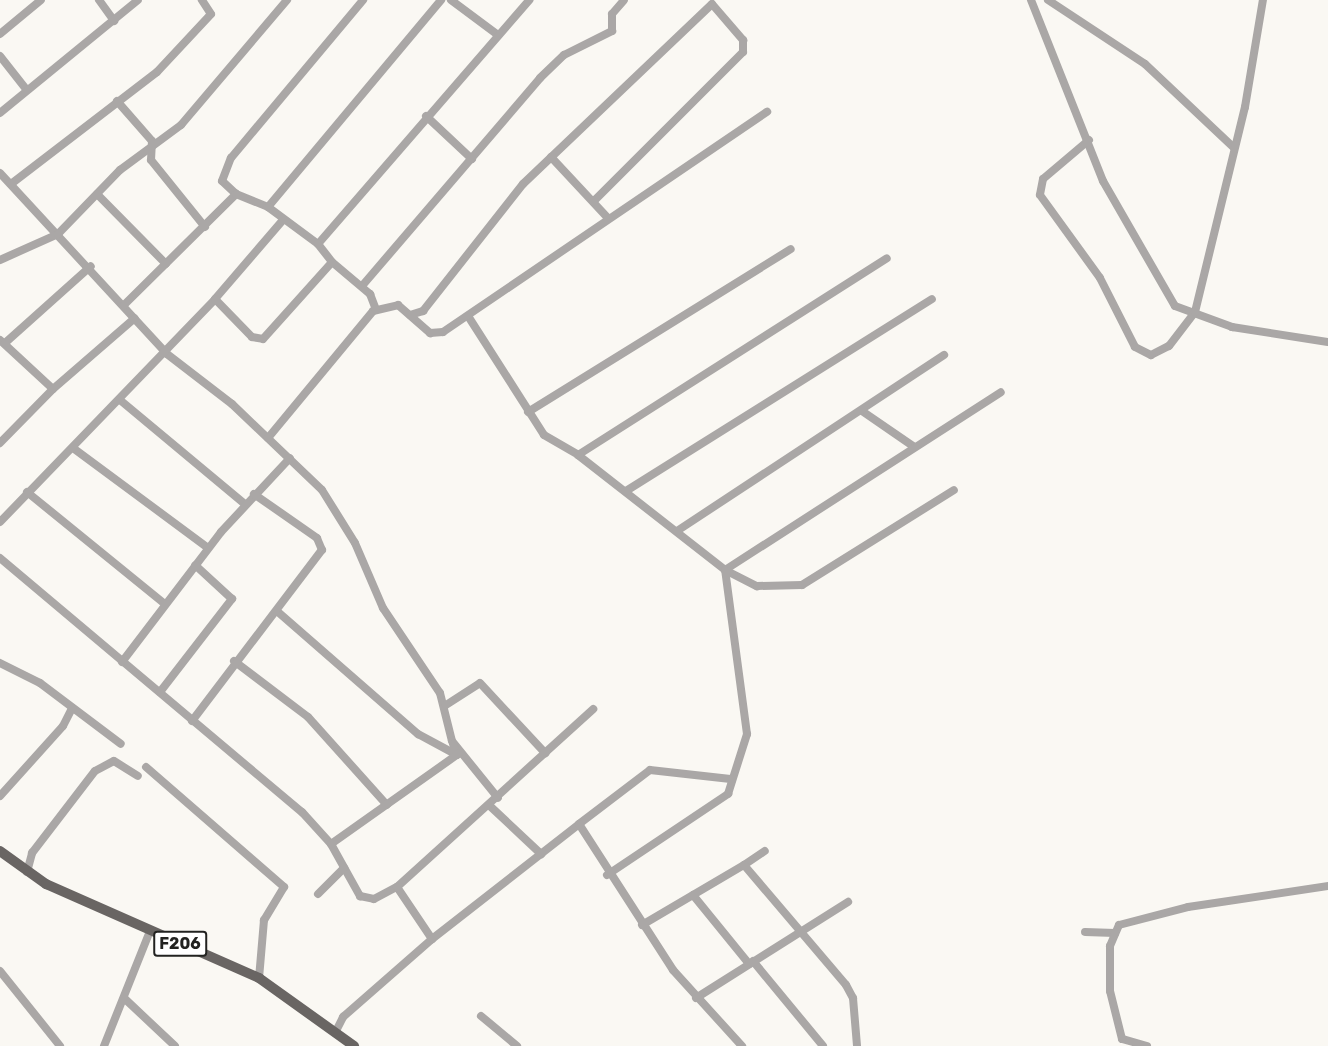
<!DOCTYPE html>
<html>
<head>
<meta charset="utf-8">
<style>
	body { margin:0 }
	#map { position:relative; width:1328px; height:1046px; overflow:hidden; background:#faf8f3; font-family:Rubik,sans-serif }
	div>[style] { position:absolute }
	.minor>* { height:8px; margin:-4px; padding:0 4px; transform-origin:4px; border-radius:4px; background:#aaa7a6 }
	.major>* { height:10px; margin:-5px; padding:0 5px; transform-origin:5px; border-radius:5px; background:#696563 }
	span { translate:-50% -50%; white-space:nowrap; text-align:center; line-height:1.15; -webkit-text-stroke:5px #fff; paint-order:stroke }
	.shield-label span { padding:2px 4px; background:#fff; border:2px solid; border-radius:4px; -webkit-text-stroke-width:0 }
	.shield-label { font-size:16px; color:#222220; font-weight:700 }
</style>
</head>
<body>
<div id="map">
	<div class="minor">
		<i style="left:99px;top:0;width:26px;rotate:54deg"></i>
		<i style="left:451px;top:0;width:59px;rotate:36.7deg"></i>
		<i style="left:1031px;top:0;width:195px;rotate:68.3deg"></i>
		<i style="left:1103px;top:181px;width:144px;rotate:60.1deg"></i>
		<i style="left:1175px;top:306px;width:61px;rotate:20.2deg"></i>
		<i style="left:1232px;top:327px;width:97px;rotate:8.9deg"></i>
		<i style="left:1048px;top:0;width:116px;rotate:33.4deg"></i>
		<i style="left:1145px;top:64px;width:122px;rotate:43.3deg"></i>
		<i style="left:0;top:34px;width:53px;rotate:-39.7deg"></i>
		<i style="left:0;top:56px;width:42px;rotate:51.8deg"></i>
		<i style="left:117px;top:101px;width:53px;rotate:48.8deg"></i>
		<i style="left:152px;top:141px;width:19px;rotate:93deg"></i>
		<i style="left:151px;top:160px;width:86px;rotate:51.1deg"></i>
		<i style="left:0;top:113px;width:178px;rotate:-39.3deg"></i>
		<i style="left:426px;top:116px;width:63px;rotate:43.1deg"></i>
		<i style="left:1089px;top:140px;width:60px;rotate:139.7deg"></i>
		<i style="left:1043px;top:179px;width:16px;rotate:101deg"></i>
		<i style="left:1040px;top:195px;width:102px;rotate:54.1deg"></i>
		<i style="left:1100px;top:278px;width:77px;rotate:63.1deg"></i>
		<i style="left:1135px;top:347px;width:18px;rotate:27deg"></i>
		<i style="left:1151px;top:355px;width:20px;rotate:-27deg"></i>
		<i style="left:1169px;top:346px;width:43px;rotate:-52.6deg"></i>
		<i style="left:1195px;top:312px;width:211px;rotate:-76.3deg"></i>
		<i style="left:1245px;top:107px;width:109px;rotate:-80.5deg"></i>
		<i style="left:551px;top:157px;width:82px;rotate:47deg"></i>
		<i style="left:0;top:173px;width:246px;rotate:47.3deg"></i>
		<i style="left:167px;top:354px;width:82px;rotate:37.6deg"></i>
		<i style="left:232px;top:404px;width:124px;rotate:43.7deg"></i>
		<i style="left:322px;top:490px;width:62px;rotate:58.1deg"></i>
		<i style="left:355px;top:543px;width:71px;rotate:66.7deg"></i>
		<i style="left:383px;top:608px;width:102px;rotate:56.2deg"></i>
		<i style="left:440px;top:693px;width:49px;rotate:76deg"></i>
		<i style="left:452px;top:741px;width:73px;rotate:51.1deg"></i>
		<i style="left:11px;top:184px;width:184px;rotate:-37.5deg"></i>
		<i style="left:157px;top:72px;width:79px;rotate:-47deg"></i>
		<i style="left:211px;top:14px;width:17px;rotate:-123deg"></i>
		<i style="left:97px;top:194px;width:98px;rotate:45.4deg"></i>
		<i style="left:236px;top:194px;width:19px;rotate:-137deg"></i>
		<i style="left:222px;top:181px;width:25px;rotate:-69deg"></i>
		<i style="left:231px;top:158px;width:206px;rotate:-50.1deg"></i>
		<i style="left:268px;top:207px;width:270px;rotate:-50.1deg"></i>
		<i style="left:318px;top:244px;width:323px;rotate:-49.1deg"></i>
		<i style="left:0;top:260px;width:64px;rotate:-24.1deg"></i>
		<i style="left:58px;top:234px;width:89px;rotate:-45.9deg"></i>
		<i style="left:120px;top:170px;width:76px;rotate:-36.4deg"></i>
		<i style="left:181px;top:125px;width:164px;rotate:-49.7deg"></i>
		<i style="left:362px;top:286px;width:274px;rotate:-49.4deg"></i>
		<i style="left:540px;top:78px;width:33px;rotate:-44deg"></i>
		<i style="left:564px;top:55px;width:54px;rotate:-26.6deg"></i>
		<i style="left:612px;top:31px;width:17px;rotate:-90deg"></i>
		<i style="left:612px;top:14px;width:18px;rotate:-49deg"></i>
		<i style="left:215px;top:299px;width:104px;rotate:-49.3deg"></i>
		<i style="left:124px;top:305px;width:158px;rotate:-44.7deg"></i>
		<i style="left:236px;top:194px;width:35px;rotate:22deg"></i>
		<i style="left:268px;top:207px;width:62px;rotate:36.5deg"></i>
		<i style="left:318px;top:244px;width:23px;rotate:52deg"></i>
		<i style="left:410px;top:315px;width:14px;rotate:-17deg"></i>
		<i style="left:423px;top:311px;width:162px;rotate:-51.8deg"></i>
		<i style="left:523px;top:184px;width:261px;rotate:-43.6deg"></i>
		<i style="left:712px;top:4px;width:48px;rotate:49.3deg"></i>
		<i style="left:743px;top:40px;width:12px;rotate:90deg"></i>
		<i style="left:743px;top:52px;width:211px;rotate:135deg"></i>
		<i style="left:468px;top:316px;width:141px;rotate:57.4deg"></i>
		<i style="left:544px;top:435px;width:39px;rotate:30deg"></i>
		<i style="left:578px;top:455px;width:187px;rotate:38deg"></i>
		<i style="left:725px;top:570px;width:36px;rotate:27deg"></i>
		<i style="left:757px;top:586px;width:45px;rotate:-1.3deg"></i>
		<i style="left:802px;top:585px;width:179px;rotate:-32deg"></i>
		<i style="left:0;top:340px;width:72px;rotate:42.8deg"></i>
		<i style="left:53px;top:389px;width:76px;rotate:134.5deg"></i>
		<i style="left:5px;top:343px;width:115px;rotate:-41.8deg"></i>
		<i style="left:53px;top:389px;width:108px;rotate:-40.9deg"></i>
		<i style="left:120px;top:400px;width:163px;rotate:39.8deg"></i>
		<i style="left:862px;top:411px;width:62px;rotate:34.5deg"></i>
		<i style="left:528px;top:412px;width:309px;rotate:-31.8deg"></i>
		<i style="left:268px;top:438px;width:165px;rotate:-50.4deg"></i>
		<i style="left:373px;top:311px;width:26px;rotate:-13deg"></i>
		<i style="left:398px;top:305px;width:43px;rotate:41.2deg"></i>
		<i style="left:430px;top:333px;width:13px;rotate:-4deg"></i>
		<i style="left:443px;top:332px;width:392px;rotate:-34.2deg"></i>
		<i style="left:73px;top:448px;width:168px;rotate:36.5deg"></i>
		<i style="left:578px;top:455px;width:366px;rotate:-32.5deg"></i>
		<i style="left:626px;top:491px;width:361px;rotate:-32.1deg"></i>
		<i style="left:27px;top:492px;width:178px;rotate:39.1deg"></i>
		<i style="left:0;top:522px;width:310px;rotate:-46deg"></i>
		<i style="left:215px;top:299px;width:53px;rotate:45.8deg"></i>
		<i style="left:252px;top:337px;width:11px;rotate:10deg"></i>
		<i style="left:263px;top:339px;width:103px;rotate:-48.1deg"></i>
		<i style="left:332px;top:262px;width:50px;rotate:40.1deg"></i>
		<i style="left:370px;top:294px;width:17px;rotate:69deg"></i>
		<i style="left:677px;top:531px;width:320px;rotate:-33.4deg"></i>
		<i style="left:0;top:558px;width:395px;rotate:40.1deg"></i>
		<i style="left:302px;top:812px;width:43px;rotate:47.8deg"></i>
		<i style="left:331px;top:844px;width:60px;rotate:60.9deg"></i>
		<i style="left:360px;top:896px;width:14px;rotate:12deg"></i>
		<i style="left:374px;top:899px;width:26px;rotate:-28deg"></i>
		<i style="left:397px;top:887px;width:63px;rotate:56.1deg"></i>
		<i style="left:725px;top:570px;width:328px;rotate:-32.8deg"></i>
		<i style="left:278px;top:612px;width:186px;rotate:41.1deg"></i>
		<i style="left:418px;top:734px;width:44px;rotate:28.3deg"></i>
		<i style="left:457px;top:755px;width:12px;rotate:-110deg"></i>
		<i style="left:234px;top:661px;width:93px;rotate:37.1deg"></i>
		<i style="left:308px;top:717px;width:118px;rotate:48.1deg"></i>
		<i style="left:122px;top:662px;width:163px;rotate:-52.7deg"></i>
		<i style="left:221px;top:532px;width:101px;rotate:-47deg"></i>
		<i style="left:0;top:663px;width:45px;rotate:26.6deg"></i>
		<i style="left:40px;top:683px;width:101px;rotate:37deg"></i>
		<i style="left:160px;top:692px;width:118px;rotate:-52.3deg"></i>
		<i style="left:232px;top:599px;width:50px;rotate:-137.4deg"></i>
		<i style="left:446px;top:705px;width:40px;rotate:-32.9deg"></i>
		<i style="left:480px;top:683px;width:96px;rotate:47.1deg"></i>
		<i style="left:192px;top:721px;width:215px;rotate:-52.8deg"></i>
		<i style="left:322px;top:550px;width:13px;rotate:-113deg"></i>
		<i style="left:317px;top:538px;width:77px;rotate:-145.1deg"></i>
		<i style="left:146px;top:767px;width:183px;rotate:41deg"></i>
		<i style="left:284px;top:887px;width:39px;rotate:121deg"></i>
		<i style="left:264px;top:920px;width:58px;rotate:94.9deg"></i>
		<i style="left:0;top:796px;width:94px;rotate:-48deg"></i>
		<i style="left:63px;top:726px;width:20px;rotate:-63deg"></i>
		<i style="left:491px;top:807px;width:69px;rotate:43.2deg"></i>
		<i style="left:579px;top:824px;width:89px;rotate:-37.3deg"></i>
		<i style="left:650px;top:770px;width:81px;rotate:6.4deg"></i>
		<i style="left:331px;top:844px;width:156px;rotate:-35.3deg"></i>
		<i style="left:744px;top:865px;width:25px;rotate:-34deg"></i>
		<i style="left:27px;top:872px;width:20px;rotate:-75deg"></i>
		<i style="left:32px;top:853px;width:103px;rotate:-52.5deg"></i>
		<i style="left:95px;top:771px;width:21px;rotate:-28deg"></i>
		<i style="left:114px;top:761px;width:28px;rotate:32deg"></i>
		<i style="left:607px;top:875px;width:146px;rotate:-33.8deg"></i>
		<i style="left:728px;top:794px;width:63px;rotate:-72.4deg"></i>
		<i style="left:747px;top:734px;width:165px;rotate:-97.6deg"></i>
		<i style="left:397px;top:887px;width:265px;rotate:-42.2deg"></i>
		<i style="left:318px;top:894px;width:37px;rotate:-45deg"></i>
		<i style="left:693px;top:895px;width:89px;rotate:50.9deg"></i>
		<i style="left:642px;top:925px;width:118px;rotate:-30.5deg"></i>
		<i style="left:744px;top:865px;width:157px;rotate:49.6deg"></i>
		<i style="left:846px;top:985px;width:15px;rotate:62deg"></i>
		<i style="left:853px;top:998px;width:48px;rotate:85.2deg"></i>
		<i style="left:1085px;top:932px;width:30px;rotate:2deg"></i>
		<i style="left:753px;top:961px;width:110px;rotate:50.5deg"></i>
		<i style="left:0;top:971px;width:96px;rotate:51.3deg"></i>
		<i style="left:124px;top:998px;width:70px;rotate:43.3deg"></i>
		<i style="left:696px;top:998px;width:180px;rotate:-32.3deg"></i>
		<i style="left:481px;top:1016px;width:47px;rotate:39.8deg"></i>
		<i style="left:336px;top:1031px;width:16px;rotate:-63deg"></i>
		<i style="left:343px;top:1017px;width:118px;rotate:-41.2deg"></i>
		<i style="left:432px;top:939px;width:187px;rotate:-38deg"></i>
		<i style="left:579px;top:824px;width:174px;rotate:57.2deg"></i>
		<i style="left:673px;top:970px;width:103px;rotate:47.8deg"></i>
		<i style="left:104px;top:1046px;width:124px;rotate:-68.2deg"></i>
		<i style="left:1147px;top:1046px;width:26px;rotate:-164deg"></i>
		<i style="left:1122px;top:1039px;width:49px;rotate:-104deg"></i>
		<i style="left:1110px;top:991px;width:45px;rotate:-90deg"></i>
		<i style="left:1110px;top:946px;width:23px;rotate:-67deg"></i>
		<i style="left:1119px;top:925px;width:71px;rotate:-14.6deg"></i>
		<i style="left:1188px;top:907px;width:142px;rotate:-8.5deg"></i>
	</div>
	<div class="major">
		<i style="left:0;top:851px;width:57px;rotate:35.7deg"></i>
		<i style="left:46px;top:884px;width:233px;rotate:23.8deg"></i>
		<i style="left:259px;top:978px;width:117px;rotate:35.6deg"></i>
	</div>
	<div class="shield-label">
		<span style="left:180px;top:944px">F206</span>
	</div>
</div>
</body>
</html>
